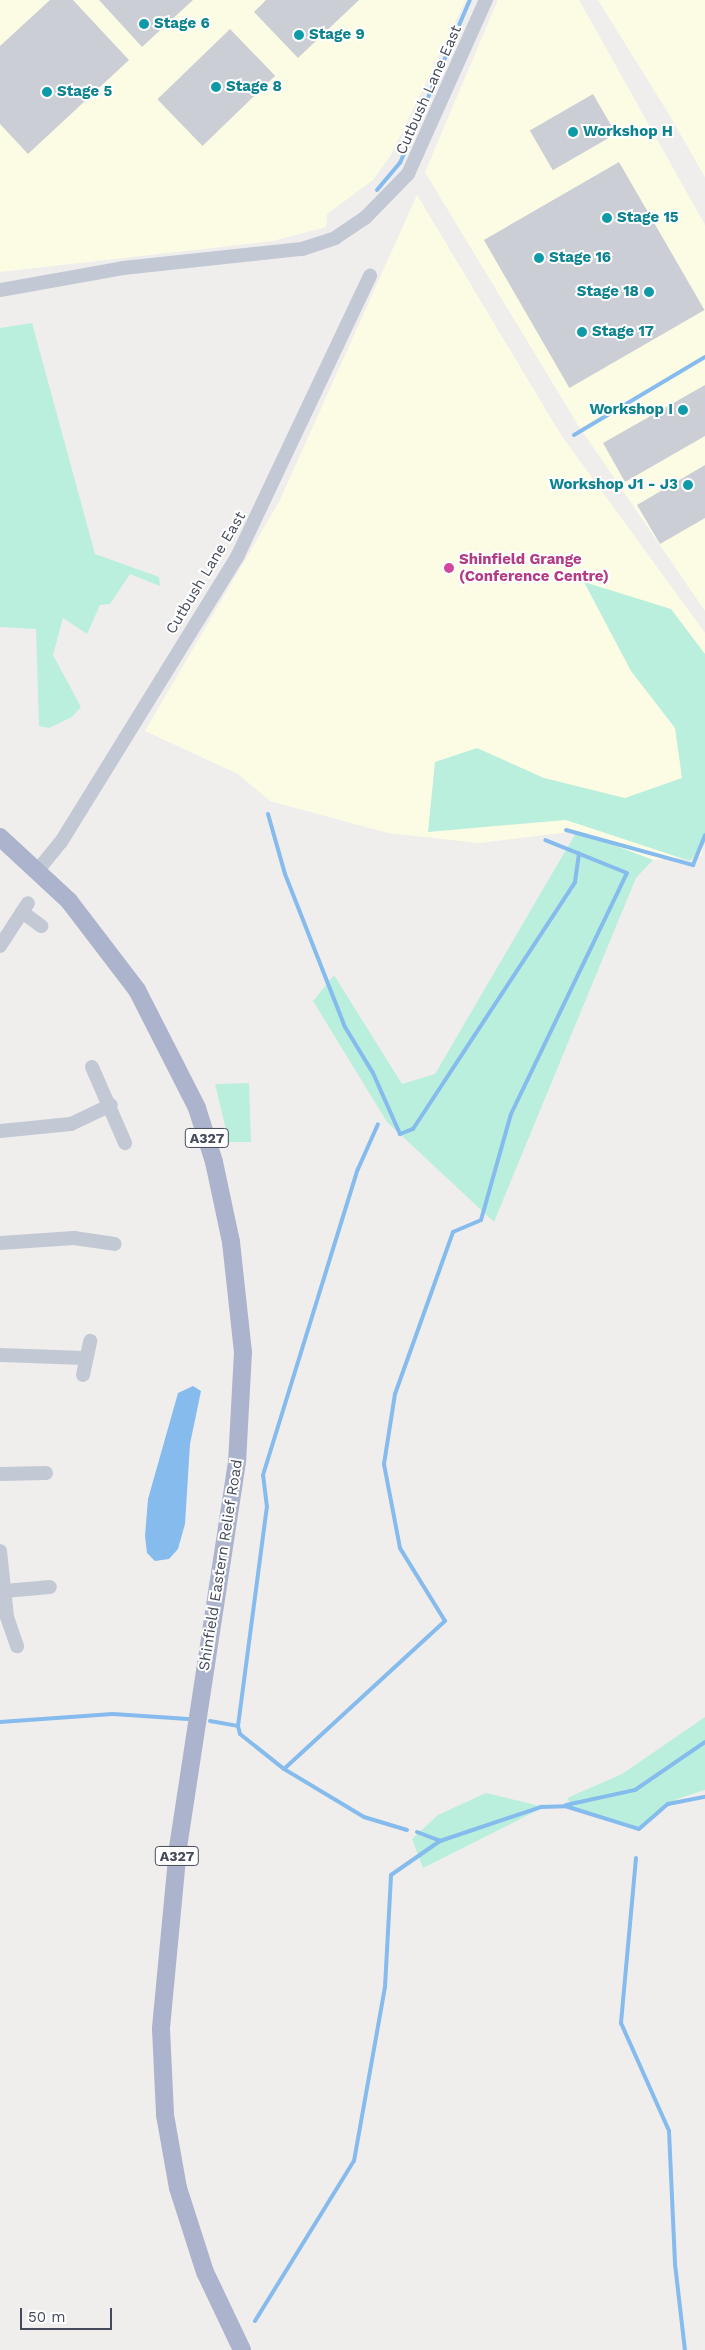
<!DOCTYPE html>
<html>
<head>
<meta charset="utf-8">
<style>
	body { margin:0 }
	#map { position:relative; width:705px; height:2350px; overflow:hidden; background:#f0eeed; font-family:"Work Sans",sans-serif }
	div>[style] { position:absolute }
	.commercial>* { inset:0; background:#fcfce5 }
	.green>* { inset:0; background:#baefdd }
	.water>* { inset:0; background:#86bbed }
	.stream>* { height:4px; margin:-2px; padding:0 2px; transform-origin:2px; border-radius:2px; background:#86bbed }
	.building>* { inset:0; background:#ccced5; transform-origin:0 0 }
	.minor>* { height:14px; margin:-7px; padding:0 7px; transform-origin:7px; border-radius:7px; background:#c3c8d5 }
	.major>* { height:18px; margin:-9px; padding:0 9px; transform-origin:9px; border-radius:9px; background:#acb3cd }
	.dots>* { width:14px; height:14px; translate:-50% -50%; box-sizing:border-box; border:2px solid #fff; border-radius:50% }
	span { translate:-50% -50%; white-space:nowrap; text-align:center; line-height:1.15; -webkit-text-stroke:4px #fff; paint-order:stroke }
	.shield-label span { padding:1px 4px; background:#fff; border:1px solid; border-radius:4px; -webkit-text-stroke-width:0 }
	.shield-label { font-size:14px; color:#454a5b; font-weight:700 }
	.culture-label { font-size:15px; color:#0d838f; font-weight:700 }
	.left { translate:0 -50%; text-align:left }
	.right { translate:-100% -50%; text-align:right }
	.street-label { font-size:15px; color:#454a5b }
	.hotel-label { font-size:15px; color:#b23c85; font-weight:700 }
	.scale { position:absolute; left:20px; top:2308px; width:92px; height:22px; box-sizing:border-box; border:2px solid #454a5b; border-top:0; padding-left:6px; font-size:15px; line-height:18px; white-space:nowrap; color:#454a5b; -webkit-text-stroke:4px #fff; paint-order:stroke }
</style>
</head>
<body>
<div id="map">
	<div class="commercial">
		<i style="clip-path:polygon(0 0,466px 0,391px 155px,373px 180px,327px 214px,326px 227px,273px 241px,0 272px)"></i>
		<i style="clip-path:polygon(498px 0,579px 0,705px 225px,705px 611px,578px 425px,425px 172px)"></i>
		<i style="clip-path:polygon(598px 0,705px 0,705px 177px,667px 111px)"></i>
		<i style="clip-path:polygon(417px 195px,561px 435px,705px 633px,702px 856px,653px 860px,577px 831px,479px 843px,388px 833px,270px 801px,238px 774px,145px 731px,279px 502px)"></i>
	</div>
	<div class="green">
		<i style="clip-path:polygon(32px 323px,95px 554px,159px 577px,160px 586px,130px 574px,110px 604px,100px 605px,87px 634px,63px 618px,53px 655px,81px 707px,72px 717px,49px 728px,39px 726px,36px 629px,0 627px,0 328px)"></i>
		<i style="clip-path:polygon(584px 582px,671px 609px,705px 654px,705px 843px,690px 861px,566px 820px,428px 832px,435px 762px,477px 748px,544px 778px,625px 798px,682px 778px,675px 728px,631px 671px)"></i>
		<i style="clip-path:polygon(577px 831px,653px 860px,636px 878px,494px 1222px,387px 1122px,313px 1001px,334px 975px,402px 1084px,435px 1074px)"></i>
		<i style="clip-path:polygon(249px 1083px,251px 1142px,229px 1142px,215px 1084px)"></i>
		<i style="clip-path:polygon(705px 1717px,705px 1790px,677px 1799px,639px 1827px,575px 1811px,567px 1798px,622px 1774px)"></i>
		<i style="clip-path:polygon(486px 1793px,544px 1807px,423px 1868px,412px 1839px,438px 1815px)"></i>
	</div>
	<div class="water">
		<i style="clip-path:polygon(193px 1386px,201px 1391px,190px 1444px,185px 1524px,178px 1549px,169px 1559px,155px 1561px,147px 1553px,145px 1536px,148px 1499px,178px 1393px)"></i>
	</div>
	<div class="stream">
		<i style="left:377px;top:190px;width:35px;rotate:-50deg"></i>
		<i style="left:400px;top:163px;width:177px;rotate:-66.8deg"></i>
		<i style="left:574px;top:435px;width:152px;rotate:-30.8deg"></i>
		<i style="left:268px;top:814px;width:62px;rotate:74.2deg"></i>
		<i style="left:285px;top:874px;width:164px;rotate:68.6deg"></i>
		<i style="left:345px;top:1027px;width:54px;rotate:58.7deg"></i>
		<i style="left:373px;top:1073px;width:67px;rotate:66.1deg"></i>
		<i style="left:400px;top:1134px;width:14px;rotate:-21deg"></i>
		<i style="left:413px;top:1129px;width:295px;rotate:-56.7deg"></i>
		<i style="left:575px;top:882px;width:29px;rotate:-82deg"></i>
		<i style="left:566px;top:830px;width:132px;rotate:15.4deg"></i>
		<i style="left:693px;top:865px;width:32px;rotate:-68deg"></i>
		<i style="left:210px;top:1721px;width:28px;rotate:10deg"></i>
		<i style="left:238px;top:1726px;width:8px;rotate:76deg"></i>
		<i style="left:240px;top:1734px;width:56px;rotate:38.5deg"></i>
		<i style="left:0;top:1722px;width:113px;rotate:-4deg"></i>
		<i style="left:113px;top:1714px;width:75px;rotate:3.8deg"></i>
		<i style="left:238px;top:1726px;width:221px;rotate:-82.5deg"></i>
		<i style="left:267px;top:1507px;width:32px;rotate:-97deg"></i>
		<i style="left:263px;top:1475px;width:320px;rotate:-72.8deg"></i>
		<i style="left:358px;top:1169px;width:49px;rotate:-66deg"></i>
		<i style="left:566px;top:1805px;width:71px;rotate:-12.3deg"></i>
		<i style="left:635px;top:1790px;width:85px;rotate:-34.4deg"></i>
		<i style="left:407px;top:1830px;width:45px;rotate:-163.2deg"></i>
		<i style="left:364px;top:1817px;width:93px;rotate:-149deg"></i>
		<i style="left:284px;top:1769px;width:219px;rotate:-42.6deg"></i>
		<i style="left:445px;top:1621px;width:86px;rotate:-121.7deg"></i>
		<i style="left:400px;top:1548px;width:86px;rotate:-100.8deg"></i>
		<i style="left:384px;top:1464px;width:71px;rotate:-81.1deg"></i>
		<i style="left:395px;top:1394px;width:172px;rotate:-70.3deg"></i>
		<i style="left:453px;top:1232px;width:30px;rotate:-23deg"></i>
		<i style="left:481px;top:1220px;width:110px;rotate:-74.2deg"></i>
		<i style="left:511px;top:1114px;width:267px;rotate:-64.3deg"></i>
		<i style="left:627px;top:873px;width:88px;rotate:-158.1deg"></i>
		<i style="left:417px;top:1832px;width:25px;rotate:21deg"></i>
		<i style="left:636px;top:1858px;width:166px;rotate:95.2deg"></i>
		<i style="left:621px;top:2023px;width:118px;rotate:66deg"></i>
		<i style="left:669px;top:2131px;width:133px;rotate:87.4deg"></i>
		<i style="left:675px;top:2264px;width:87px;rotate:83.4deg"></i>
		<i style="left:255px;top:2321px;width:188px;rotate:-58.3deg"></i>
		<i style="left:354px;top:2161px;width:177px;rotate:-79.9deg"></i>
		<i style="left:385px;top:1987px;width:112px;rotate:-86.9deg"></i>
		<i style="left:391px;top:1875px;width:60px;rotate:-34.8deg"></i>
		<i style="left:440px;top:1841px;width:107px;rotate:-18.6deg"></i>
		<i style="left:541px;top:1807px;width:24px;rotate:-2deg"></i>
		<i style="left:565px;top:1806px;width:77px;rotate:17.3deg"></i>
		<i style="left:639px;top:1829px;width:38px;rotate:-41deg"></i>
		<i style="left:668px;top:1804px;width:38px;rotate:-11deg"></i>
	</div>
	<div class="building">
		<i style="clip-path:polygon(50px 0,73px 0,129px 60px,28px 154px,0 124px,0 46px)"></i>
		<i style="clip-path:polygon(99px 0,193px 0,142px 47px)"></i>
		<i style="clip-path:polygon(266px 0,359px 0,298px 58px,254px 12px)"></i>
		<i style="left:230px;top:29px;width:65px;height:101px;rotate:46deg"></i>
		<i style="left:593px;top:94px;width:46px;height:73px;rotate:60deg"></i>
		<i style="left:619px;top:162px;width:171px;height:156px;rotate:60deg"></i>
		<i style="clip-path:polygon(705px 385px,705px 436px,625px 482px,603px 443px)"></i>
		<i style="clip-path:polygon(705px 465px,705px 518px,660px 544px,637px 505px)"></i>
	</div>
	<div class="minor">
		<i style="left:0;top:290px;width:125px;rotate:-10.1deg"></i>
		<i style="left:123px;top:268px;width:180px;rotate:-6.1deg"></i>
		<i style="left:302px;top:249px;width:35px;rotate:-18deg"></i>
		<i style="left:335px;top:238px;width:36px;rotate:-34deg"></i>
		<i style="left:365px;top:218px;width:62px;rotate:-45.7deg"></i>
		<i style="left:408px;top:174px;width:191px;rotate:-65.9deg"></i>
		<i style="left:38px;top:870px;width:36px;rotate:-51deg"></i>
		<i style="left:61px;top:842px;width:337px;rotate:-58.3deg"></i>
		<i style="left:238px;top:555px;width:309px;rotate:-64.7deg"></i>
		<i style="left:22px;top:912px;width:24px;rotate:36deg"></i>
		<i style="left:0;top:946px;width:51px;rotate:-56.9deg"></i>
		<i style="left:92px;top:1067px;width:83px;rotate:66.5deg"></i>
		<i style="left:0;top:1131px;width:71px;rotate:-5.6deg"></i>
		<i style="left:71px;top:1124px;width:44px;rotate:-25.4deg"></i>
		<i style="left:0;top:1243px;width:74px;rotate:-3.9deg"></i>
		<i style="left:74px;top:1238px;width:41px;rotate:8.3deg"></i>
		<i style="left:0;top:1355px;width:85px;rotate:2deg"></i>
		<i style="left:83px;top:1375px;width:35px;rotate:-78deg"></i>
		<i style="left:0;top:1474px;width:46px;rotate:-1.2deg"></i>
		<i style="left:0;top:1551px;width:66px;rotate:83.9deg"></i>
		<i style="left:7px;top:1617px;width:31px;rotate:71deg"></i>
		<i style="left:5px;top:1591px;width:45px;rotate:-5.1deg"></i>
	</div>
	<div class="major">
		<i style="left:0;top:837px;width:94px;rotate:42.8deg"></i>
		<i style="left:69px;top:901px;width:112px;rotate:52.6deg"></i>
		<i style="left:137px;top:990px;width:132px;rotate:63deg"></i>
		<i style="left:197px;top:1108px;width:57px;rotate:72.5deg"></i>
		<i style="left:214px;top:1162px;width:82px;rotate:78deg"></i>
		<i style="left:231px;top:1242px;width:111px;rotate:83.8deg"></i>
		<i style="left:243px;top:1352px;width:110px;rotate:93.1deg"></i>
		<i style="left:237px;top:1462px;width:390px;rotate:98.7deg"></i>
		<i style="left:178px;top:1848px;width:182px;rotate:95.4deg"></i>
		<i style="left:161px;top:2029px;width:86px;rotate:87.3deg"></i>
		<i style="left:165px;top:2115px;width:74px;rotate:79.9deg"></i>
		<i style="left:178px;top:2188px;width:88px;rotate:72.2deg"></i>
		<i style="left:205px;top:2272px;width:86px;rotate:64.6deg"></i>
	</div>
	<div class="dots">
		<i style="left:144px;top:24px;background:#0f9aa8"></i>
		<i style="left:299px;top:35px;background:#0f9aa8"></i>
		<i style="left:216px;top:87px;background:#0f9aa8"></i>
		<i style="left:47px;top:92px;background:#0f9aa8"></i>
		<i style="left:573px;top:132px;background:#0f9aa8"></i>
		<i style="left:607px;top:218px;background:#0f9aa8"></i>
		<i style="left:539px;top:258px;background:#0f9aa8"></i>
		<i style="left:649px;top:292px;background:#0f9aa8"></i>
		<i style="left:582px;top:332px;background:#0f9aa8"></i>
		<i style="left:683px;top:410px;background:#0f9aa8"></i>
		<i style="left:688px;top:485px;background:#0f9aa8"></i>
		<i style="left:449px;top:568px;background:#d1479c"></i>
	</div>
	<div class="shield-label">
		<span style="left:207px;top:1138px">A327</span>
		<span style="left:177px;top:1856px">A327</span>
	</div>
	<div class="culture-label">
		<span class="left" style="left:154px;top:24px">Stage 6</span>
		<span class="left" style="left:309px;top:35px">Stage 9</span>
		<span class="left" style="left:226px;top:87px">Stage 8</span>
		<span class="left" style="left:57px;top:92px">Stage 5</span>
		<span class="left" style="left:583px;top:132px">Workshop H</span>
		<span class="left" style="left:617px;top:218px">Stage 15</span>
		<span class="left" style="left:549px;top:258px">Stage 16</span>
		<span class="right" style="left:639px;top:292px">Stage 18</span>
		<span class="left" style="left:592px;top:332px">Stage 17</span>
		<span class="right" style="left:673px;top:410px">Workshop I</span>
		<span class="right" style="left:678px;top:485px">Workshop J1 - J3</span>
	</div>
	<div class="street-label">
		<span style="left:429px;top:90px;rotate:-66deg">Cutbush Lane East</span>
		<span style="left:206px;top:573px;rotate:-59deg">Cutbush Lane East</span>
		<span style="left:221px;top:1565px;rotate:-81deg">Shinfield Eastern Relief Road</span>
	</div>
	<div class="hotel-label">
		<span class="left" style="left:459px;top:568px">Shinfield Grange<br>(Conference Centre)</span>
	</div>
	<div class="scale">50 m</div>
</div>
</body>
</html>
